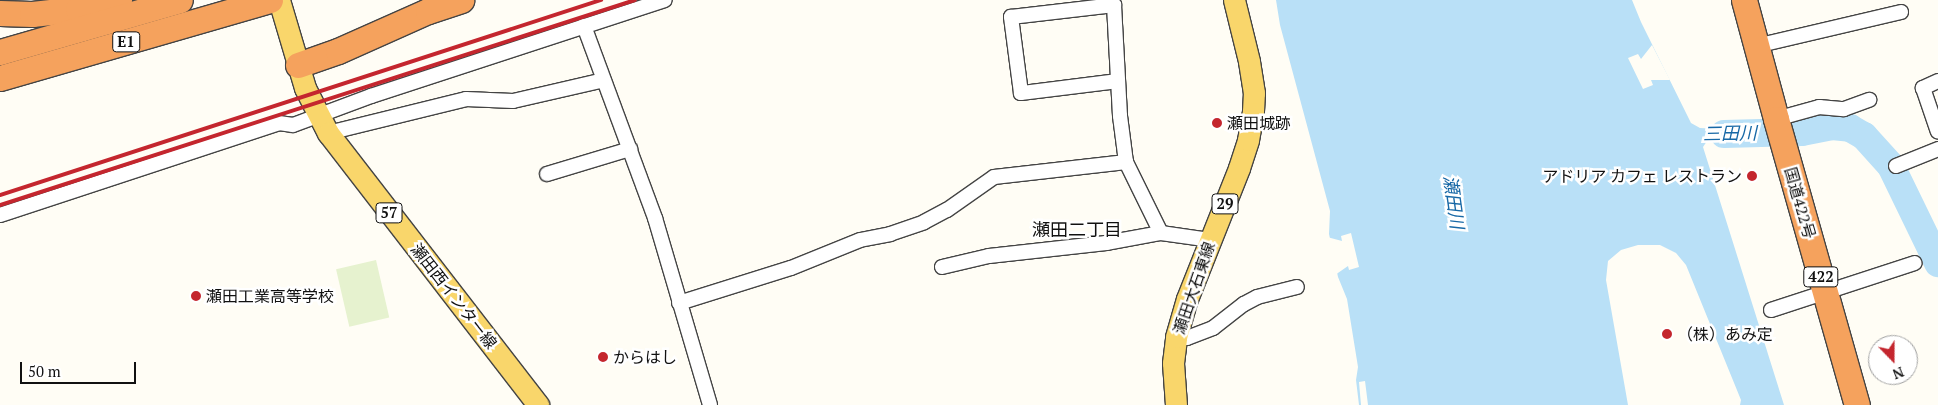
<!DOCTYPE html>
<html>
<head>
<meta charset="utf-8">
<style>
	body { margin:0 }
	#map { position:relative; width:1938px; height:405px; overflow:hidden; background:#fffdf5; font-family:"PT Serif","Noto Sans JP",serif }
	div>[style] { position:absolute }
	.pitch>* { inset:0; background:#e6f2cf; transform-origin:0 0 }
	.water>* { inset:0; background:#b9e0f7 }
	.pier>* { inset:0; background:#fffdf5 }
	.river>* { height:28px; margin:-14px; padding:0 14px; transform-origin:14px; border-radius:14px; background:#b9e0f7 }
	.roads { filter:drop-shadow(1px 0 #444) drop-shadow(-1px 0 #444) drop-shadow(0 1px #444) drop-shadow(0 -1px #444) }
	.street>* { height:14px; margin:-7px; padding:0 7px; transform-origin:7px; border-radius:7px; background:#fff }
	.primary>* { height:21px; margin:-10.5px; padding:0 10.5px; transform-origin:10.5px; border-radius:10.5px; background:#f9d66b }
	.highway>* { height:25px; margin:-12.5px; padding:0 12.5px; transform-origin:12.5px; border-radius:12.5px; background:#f5a25d }
	.rail>* { height:4px; margin:-2px; padding:0 2px; transform-origin:2px; border-radius:2px; background:#c4262e }
	.dots>* { width:14px; height:14px; translate:-50% -50%; box-sizing:border-box; border:2px solid #fff; border-radius:50% }
	span { translate:-50% -50%; white-space:nowrap; text-align:center; line-height:1.15; -webkit-text-stroke:5px #fff; paint-order:stroke }
	.shield-label span { padding:1px 4px; background:#fff; border:1px solid; border-radius:4px; -webkit-text-stroke-width:0 }
	.shield-label { font-size:15px; color:#111; font-weight:700 }
	.poi-label { font-size:16px; color:#111 }
	.left { translate:0 -50%; text-align:left }
	.right { translate:-100% -50%; text-align:right }
	.street-label { font-size:16px; color:#111 }
	.water-label { font-size:18px; color:#1768a6; font-style:italic }
	.neighbourhood-label { font-size:18px; color:#111 }
	.north { position:absolute; left:1868px; top:335px; width:50px; height:50px; box-sizing:border-box; background:#fff; border:1px solid #a0a0a0; border-radius:50%; rotate:158deg; font-size:14px; font-weight:700; line-height:20px; text-align:center; color:#111 }
	.north::after { content:''; display:block; margin:auto; width:18px; height:22px; background:#c4262e; clip-path:polygon(50% 0,100% 100%,50% 72%,0 100%) }
	.scale { position:absolute; left:20px; top:362px; width:116px; height:22px; box-sizing:border-box; border:2px solid #111; border-top:0; padding-left:6px; font-size:15px; line-height:18px; white-space:nowrap; color:#111; -webkit-text-stroke:4px #fff; paint-order:stroke }
</style>
</head>
<body>
<div id="map">
	<div class="pitch">
		<i style="left:376px;top:260px;width:59px;height:41px;rotate:77deg"></i>
	</div>
	<div class="water">
		<i style="clip-path:polygon(1276px 0,1632px 0,1641px 22px,1691px 123px,1700px 128px,1737px 130px,1758px 128px,1763px 142px,1707px 141px,1703px 147px,1784px 405px,1740px 405px,1741px 400px,1686px 265px,1676px 253px,1660px 245px,1638px 245px,1621px 250px,1608px 261px,1606px 280px,1628px 405px,1359px 405px,1356px 380px,1358px 367px,1347px 299px,1338px 277px,1329px 234px,1330px 211px,1280px 25px)"></i>
	</div>
	<div class="pier">
		<i style="clip-path:polygon(1652px 45px,1670px 80px,1651px 80px,1653px 85px,1643px 89px,1628px 58px,1638px 54px,1641px 59px)"></i>
		<i style="clip-path:polygon(1351px 233px,1359px 267px,1349px 270px,1348px 266px,1335px 275px,1327px 237px,1342px 241px,1341px 236px)"></i>
		<i style="clip-path:polygon(1365px 381px,1368px 405px,1361px 405px,1359px 382px)"></i>
	</div>
	<div class="river">
		<i style="left:1724px;top:134px;width:78px;rotate:-1.5deg"></i>
		<i style="left:1802px;top:132px;width:31px;rotate:-11deg"></i>
		<i style="left:1832px;top:126px;width:18px;rotate:6deg"></i>
		<i style="left:1850px;top:128px;width:16px;rotate:30deg"></i>
		<i style="left:1864px;top:136px;width:40px;rotate:48deg"></i>
		<i style="left:1891px;top:166px;width:108px;rotate:64.1deg"></i>
	</div>
	<div class="roads">
		<div class="street">
			<i style="left:584px;top:26px;width:205px;rotate:69.7deg"></i>
			<i style="left:655px;top:218px;width:195px;rotate:73.6deg"></i>
			<i style="left:1756px;top:46px;width:149px;rotate:-13.2deg"></i>
			<i style="left:1118px;top:81px;width:98px;rotate:172.9deg"></i>
			<i style="left:1021px;top:93px;width:77px;rotate:-97.5deg"></i>
			<i style="left:1011px;top:17px;width:104px;rotate:-6.6deg"></i>
			<i style="left:1114px;top:5px;width:111px;rotate:86.9deg"></i>
			<i style="left:1120px;top:116px;width:46px;rotate:82.6deg"></i>
			<i style="left:1938px;top:81px;width:17px;rotate:155deg"></i>
			<i style="left:1923px;top:88px;width:46px;rotate:71.2deg"></i>
			<i style="left:1776px;top:119px;width:45px;rotate:-15.6deg"></i>
			<i style="left:1819px;top:107px;width:25px;rotate:5deg"></i>
			<i style="left:1844px;top:109px;width:27px;rotate:-20deg"></i>
			<i style="left:328px;top:133px;width:142px;rotate:-13.8deg"></i>
			<i style="left:466px;top:99px;width:47px;rotate:2.4deg"></i>
			<i style="left:513px;top:101px;width:93px;rotate:-13deg"></i>
			<i style="left:1896px;top:166px;width:45px;rotate:-22deg"></i>
			<i style="left:547px;top:174px;width:87px;rotate:-16.8deg"></i>
			<i style="left:0;top:215px;width:294px;rotate:-18.2deg"></i>
			<i style="left:279px;top:123px;width:14px;rotate:8deg"></i>
			<i style="left:293px;top:125px;width:83px;rotate:-20.4deg"></i>
			<i style="left:371px;top:96px;width:309px;rotate:-18.1deg"></i>
			<i style="left:942px;top:267px;width:48px;rotate:-13.2deg"></i>
			<i style="left:989px;top:256px;width:118px;rotate:-6.3deg"></i>
			<i style="left:1106px;top:243px;width:56px;rotate:-10.3deg"></i>
			<i style="left:1161px;top:233px;width:49px;rotate:8.1deg"></i>
			<i style="left:679px;top:303px;width:117px;rotate:-17.4deg"></i>
			<i style="left:791px;top:268px;width:74px;rotate:-22.1deg"></i>
			<i style="left:860px;top:240px;width:31px;rotate:-11deg"></i>
			<i style="left:890px;top:234px;width:36px;rotate:-19deg"></i>
			<i style="left:924px;top:222px;width:26px;rotate:-28deg"></i>
			<i style="left:947px;top:210px;width:57px;rotate:-35.1deg"></i>
			<i style="left:994px;top:177px;width:133px;rotate:-6.5deg"></i>
			<i style="left:1126px;top:162px;width:79px;rotate:63.8deg"></i>
			<i style="left:1771px;top:310px;width:151px;rotate:-18.1deg"></i>
			<i style="left:1176px;top:337px;width:11px;rotate:5deg"></i>
			<i style="left:1187px;top:338px;width:28px;rotate:-21deg"></i>
			<i style="left:1213px;top:328px;width:39px;rotate:-38deg"></i>
			<i style="left:1244px;top:304px;width:15px;rotate:-28deg"></i>
			<i style="left:1257px;top:297px;width:41px;rotate:-14deg"></i>
		</div>
		<div class="primary">
			<i style="left:279px;top:0;width:92px;rotate:73.5deg"></i>
			<i style="left:305px;top:88px;width:51px;rotate:62.9deg"></i>
			<i style="left:328px;top:133px;width:344px;rotate:52.3deg"></i>
			<i style="left:1176px;top:405px;width:42px;rotate:-94.1deg"></i>
			<i style="left:1173px;top:363px;width:26px;rotate:-83deg"></i>
			<i style="left:1176px;top:337px;width:40px;rotate:-74deg"></i>
			<i style="left:1187px;top:299px;width:141px;rotate:-68.3deg"></i>
			<i style="left:1239px;top:168px;width:29px;rotate:-72deg"></i>
			<i style="left:1248px;top:140px;width:29px;rotate:-80deg"></i>
			<i style="left:1253px;top:111px;width:18px;rotate:-87deg"></i>
			<i style="left:1254px;top:93px;width:32px;rotate:-99deg"></i>
			<i style="left:1249px;top:61px;width:63px;rotate:-103.8deg"></i>
		</div>
		<div class="highway">
			<i style="left:1744px;top:0;width:123px;rotate:74.9deg"></i>
			<i style="left:1776px;top:119px;width:297px;rotate:74.2deg"></i>
			<i style="left:0;top:13px;width:32px;rotate:2deg"></i>
			<i style="left:32px;top:14px;width:46px;rotate:-6.2deg"></i>
			<i style="left:78px;top:9px;width:42px;rotate:-12.4deg"></i>
			<i style="left:0;top:52px;width:187px;rotate:-16.1deg"></i>
			<i style="left:298px;top:65px;width:42px;rotate:-19.3deg"></i>
			<i style="left:338px;top:51px;width:98px;rotate:-24deg"></i>
			<i style="left:428px;top:11px;width:35px;rotate:-18deg"></i>
			<i style="left:0;top:78px;width:281px;rotate:-16.1deg"></i>
		</div>
	</div>
	<div class="rail">
		<i style="left:0;top:195px;width:632px;rotate:-17.98deg"></i>
		<i style="left:0;top:205px;width:667px;rotate:-17.89deg"></i>
	</div>
	<div class="dots">
		<i style="left:1217px;top:123px;background:#c4262e"></i>
		<i style="left:1752px;top:176px;background:#c4262e"></i>
		<i style="left:196px;top:296px;background:#c4262e"></i>
		<i style="left:1667px;top:334px;background:#c4262e"></i>
		<i style="left:603px;top:357px;background:#c4262e"></i>
	</div>
	<div class="shield-label">
		<span style="left:126px;top:42px">E1</span>
		<span style="left:1225px;top:204px">29</span>
		<span style="left:389px;top:213px">57</span>
		<span style="left:1821px;top:277px">422</span>
	</div>
	<div class="poi-label">
		<span class="left" style="left:1227px;top:123px">瀬田城跡</span>
		<span class="right" style="left:1742px;top:176px">アドリア カフェ レストラン</span>
		<span class="left" style="left:206px;top:296px">瀬田工業高等学校</span>
		<span class="left" style="left:1677px;top:334px">（株）あみ定</span>
		<span class="left" style="left:613px;top:357px">からはし</span>
	</div>
	<div class="street-label">
		<span style="left:1800px;top:203px;rotate:74deg">国道422号</span>
		<span style="left:1194px;top:288px;rotate:-71deg">瀬田大石東線</span>
		<span style="left:454px;top:296px;rotate:52deg">瀬田西インター線</span>
	</div>
	<div class="water-label">
		<span style="left:1730px;top:133px;rotate:-1deg">三田川</span>
		<span style="left:1454px;top:202px;rotate:82deg">瀬田川</span>
	</div>
	<div class="neighbourhood-label">
		<span style="left:1077px;top:229px">瀬田二丁目</span>
	</div>
	<div class="north">N</div>
	<div class="scale">50 m</div>
</div>
</body>
</html>
